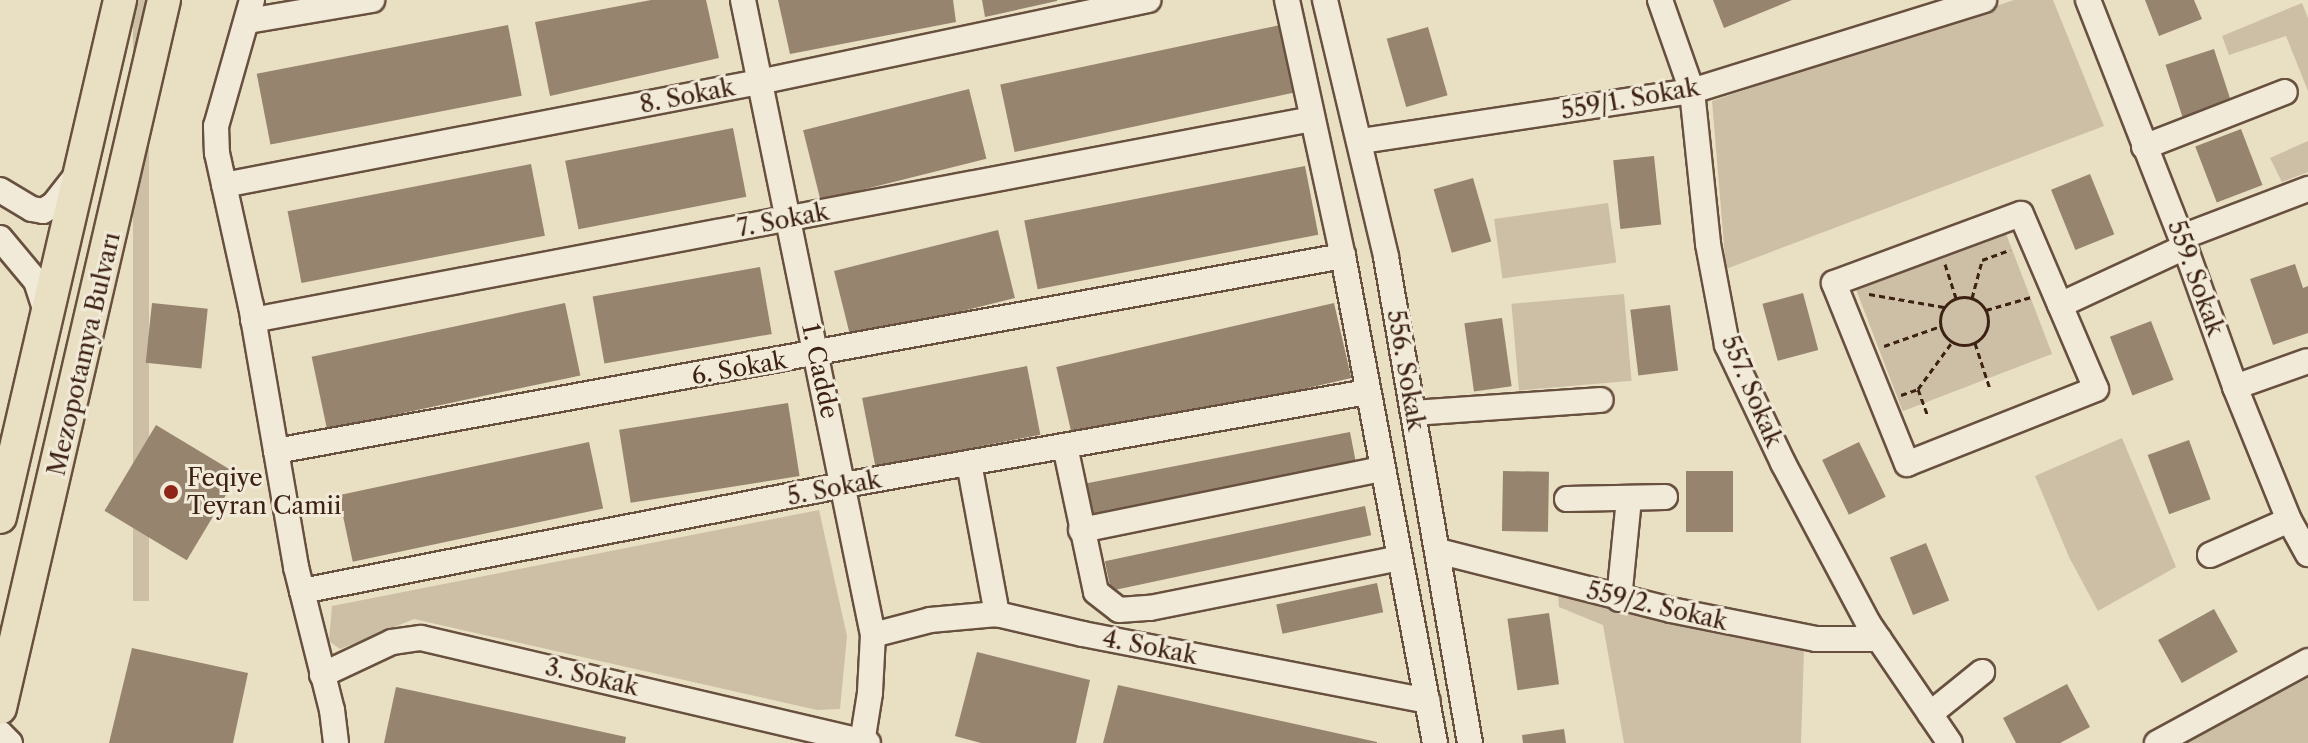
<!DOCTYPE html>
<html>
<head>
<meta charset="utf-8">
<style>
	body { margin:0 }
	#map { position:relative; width:2308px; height:743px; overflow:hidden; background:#e9dfc3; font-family:"Libre Caslon Text",serif }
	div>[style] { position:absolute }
	.green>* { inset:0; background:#ccbfa5; transform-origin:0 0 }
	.building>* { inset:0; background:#96846f; transform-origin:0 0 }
	.path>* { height:3px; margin-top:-1.5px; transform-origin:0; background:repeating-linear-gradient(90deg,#3d2113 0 6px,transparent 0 10px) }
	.path>.ring { margin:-1.5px; padding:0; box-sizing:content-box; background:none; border:3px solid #3d2113; border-radius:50% }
	.roads { filter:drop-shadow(2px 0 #68503f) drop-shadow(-2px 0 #68503f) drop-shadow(0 2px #68503f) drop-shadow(0 -2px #68503f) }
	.minor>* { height:24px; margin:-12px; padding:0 12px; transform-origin:12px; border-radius:12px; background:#f1ead8 }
	.major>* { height:32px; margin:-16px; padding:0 16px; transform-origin:16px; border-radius:16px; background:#e9dfc3 }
	.dots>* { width:22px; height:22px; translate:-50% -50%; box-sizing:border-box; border:4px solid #f1ead8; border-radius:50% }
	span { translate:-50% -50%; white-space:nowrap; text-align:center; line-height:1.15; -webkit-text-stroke:6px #f1ead8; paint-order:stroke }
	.street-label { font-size:24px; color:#3d2113 }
	.poi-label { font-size:24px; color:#3d2113 }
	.left { translate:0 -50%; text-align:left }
</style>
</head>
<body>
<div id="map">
	<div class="green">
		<i style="left:133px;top:0;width:16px;height:601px"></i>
		<i style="clip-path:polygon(2014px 0,2053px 0,2104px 126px,1726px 269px,1712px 101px)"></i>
		<i style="clip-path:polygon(2302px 3px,2308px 18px,2308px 91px,2286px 36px,2229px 55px,2222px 36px)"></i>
		<i style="clip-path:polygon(2308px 141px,2308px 172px,2282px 182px,2270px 158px)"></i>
		<i style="left:1608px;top:203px;width:60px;height:115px;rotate:82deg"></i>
		<i style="left:2003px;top:226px;width:137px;height:160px;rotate:69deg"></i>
		<i style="left:1624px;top:294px;width:87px;height:113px;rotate:85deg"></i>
		<i style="clip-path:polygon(2122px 438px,2176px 567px,2098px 611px,2069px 557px,2035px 476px)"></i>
		<i style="clip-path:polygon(819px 510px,847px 636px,840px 709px,817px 710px,414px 619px,340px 649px,329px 641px,332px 606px)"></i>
		<i style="clip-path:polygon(1558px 595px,1804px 650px,1801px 743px,1624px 743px,1603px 625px,1559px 607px)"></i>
		<i style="clip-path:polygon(2308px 678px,2308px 743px,2187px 743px)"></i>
	</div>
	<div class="building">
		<i style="clip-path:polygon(651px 0,706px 0,719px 58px,550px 96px,535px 22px)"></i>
		<i style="clip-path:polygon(778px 0,953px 0,956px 22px,790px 54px)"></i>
		<i style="clip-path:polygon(982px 0,1057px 0,1057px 1px,985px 17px)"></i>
		<i style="clip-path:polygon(1713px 0,1792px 0,1724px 28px)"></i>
		<i style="clip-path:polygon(2145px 0,2194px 0,2202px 19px,2159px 36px)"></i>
		<i style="left:508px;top:25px;width:72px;height:256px;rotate:79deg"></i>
		<i style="left:1280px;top:25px;width:69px;height:286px;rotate:78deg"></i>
		<i style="left:1428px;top:27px;width:71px;height:43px;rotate:74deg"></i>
		<i style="left:2214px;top:49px;width:56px;height:51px;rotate:72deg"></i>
		<i style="left:969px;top:89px;width:72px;height:171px;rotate:76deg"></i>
		<i style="left:733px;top:128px;width:70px;height:171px;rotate:79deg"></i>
		<i style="left:2241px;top:129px;width:60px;height:49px;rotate:69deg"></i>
		<i style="left:1654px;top:156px;width:69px;height:41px;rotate:84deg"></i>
		<i style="left:531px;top:164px;width:73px;height:248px;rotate:79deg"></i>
		<i style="left:1305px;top:166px;width:70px;height:286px;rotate:79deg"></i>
		<i style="left:2090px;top:174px;width:65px;height:42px;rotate:68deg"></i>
		<i style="left:1473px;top:178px;width:66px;height:41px;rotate:74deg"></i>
		<i style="left:998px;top:230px;width:70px;height:169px;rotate:76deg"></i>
		<i style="clip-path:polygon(2295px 264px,2303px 288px,2308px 286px,2308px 333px,2273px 345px,2250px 279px)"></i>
		<i style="left:760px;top:267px;width:68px;height:170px;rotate:80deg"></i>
		<i style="left:1803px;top:293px;width:59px;height:42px;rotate:75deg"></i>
		<i style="left:152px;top:303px;width:56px;height:60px;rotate:6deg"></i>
		<i style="left:565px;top:303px;width:74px;height:259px;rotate:78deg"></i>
		<i style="left:1334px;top:303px;width:77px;height:285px;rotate:77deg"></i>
		<i style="left:1670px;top:305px;width:66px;height:40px;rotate:83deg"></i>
		<i style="left:1502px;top:318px;width:69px;height:38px;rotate:82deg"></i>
		<i style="left:2151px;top:321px;width:63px;height:44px;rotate:69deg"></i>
		<i style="left:1027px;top:366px;width:70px;height:168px;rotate:79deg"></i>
		<i style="left:788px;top:403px;width:74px;height:171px;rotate:81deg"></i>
		<i style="left:156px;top:425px;width:96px;height:100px;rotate:31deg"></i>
		<i style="left:1350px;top:432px;width:31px;height:268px;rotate:79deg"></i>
		<i style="left:2189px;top:440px;width:63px;height:44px;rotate:70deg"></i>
		<i style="left:589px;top:442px;width:68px;height:256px;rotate:78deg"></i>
		<i style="left:1859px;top:442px;width:61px;height:41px;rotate:64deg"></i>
		<i style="left:1503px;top:471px;width:46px;height:60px;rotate:1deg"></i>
		<i style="left:1733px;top:471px;width:61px;height:47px;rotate:90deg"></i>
		<i style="left:1365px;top:506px;width:30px;height:266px;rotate:78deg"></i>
		<i style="left:1926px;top:543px;width:62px;height:39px;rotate:68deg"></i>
		<i style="left:1377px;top:583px;width:30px;height:103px;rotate:78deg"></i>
		<i style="left:2214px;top:609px;width:49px;height:64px;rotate:61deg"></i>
		<i style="left:1549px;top:613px;width:72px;height:42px;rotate:82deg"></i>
		<i style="clip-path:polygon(132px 648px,248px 673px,233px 743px,109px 743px)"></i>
		<i style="clip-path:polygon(977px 652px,1090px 680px,1076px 743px,981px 743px,955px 736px)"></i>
		<i style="clip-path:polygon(2067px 684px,2090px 727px,2060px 743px,2016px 743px,2003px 718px)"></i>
		<i style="clip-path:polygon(1118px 685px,1377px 742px,1377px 743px,1103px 743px)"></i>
		<i style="clip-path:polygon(396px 687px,626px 737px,625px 743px,384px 743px)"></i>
		<i style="clip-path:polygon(1564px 729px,1566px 743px,1523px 743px,1522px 735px)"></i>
	</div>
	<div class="path">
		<i style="left:1945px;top:264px;width:36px;rotate:72deg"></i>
		<i style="left:1869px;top:294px;width:76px;rotate:9.8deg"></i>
		<i class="ring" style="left:1940px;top:297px;width:45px;height:45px"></i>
		<i style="left:1972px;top:298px;width:39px;rotate:-75deg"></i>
		<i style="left:1982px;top:260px;width:30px;rotate:-20deg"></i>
		<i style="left:1986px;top:310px;width:47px;rotate:-16.1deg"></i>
		<i style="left:1975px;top:343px;width:48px;rotate:71.9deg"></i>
		<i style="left:1884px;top:346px;width:60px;rotate:-19.3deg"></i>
		<i style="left:1918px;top:389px;width:29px;rotate:70deg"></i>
		<i style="left:1901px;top:395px;width:18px;rotate:-19deg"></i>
		<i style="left:1918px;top:389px;width:58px;rotate:-54.1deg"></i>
	</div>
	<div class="roads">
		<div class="minor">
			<i style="left:252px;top:0;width:131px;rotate:105.9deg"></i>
			<i style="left:216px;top:126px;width:27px;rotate:88deg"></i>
			<i style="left:217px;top:153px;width:157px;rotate:77.5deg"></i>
			<i style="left:251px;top:306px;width:265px;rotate:80.2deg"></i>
			<i style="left:296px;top:567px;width:147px;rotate:75.9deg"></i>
			<i style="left:332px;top:710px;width:33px;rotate:83deg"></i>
			<i style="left:743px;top:0;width:648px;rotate:78.43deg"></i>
			<i style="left:873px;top:635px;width:58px;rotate:93deg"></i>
			<i style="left:870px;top:693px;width:51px;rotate:99.1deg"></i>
			<i style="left:1287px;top:0;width:262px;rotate:77.7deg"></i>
			<i style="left:1343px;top:256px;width:496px;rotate:79.3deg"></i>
			<i style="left:1325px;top:0;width:264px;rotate:76.6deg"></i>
			<i style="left:1386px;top:257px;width:493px;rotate:80.2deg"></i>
			<i style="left:1660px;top:0;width:96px;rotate:70.6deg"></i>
			<i style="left:1692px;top:91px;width:154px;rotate:84deg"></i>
			<i style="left:1708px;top:244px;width:103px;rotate:79.3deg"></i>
			<i style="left:1727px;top:345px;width:131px;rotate:64.6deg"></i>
			<i style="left:1783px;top:463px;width:181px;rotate:62deg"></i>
			<i style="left:1868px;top:623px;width:145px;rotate:55.7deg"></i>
			<i style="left:2088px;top:0;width:265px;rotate:68.6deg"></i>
			<i style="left:2185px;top:247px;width:149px;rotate:70.3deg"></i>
			<i style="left:2235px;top:387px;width:144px;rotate:67.9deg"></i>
			<i style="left:2289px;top:520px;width:39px;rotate:61deg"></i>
			<i style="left:248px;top:21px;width:126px;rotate:-9.6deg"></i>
			<i style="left:1361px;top:141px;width:335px;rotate:-8.6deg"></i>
			<i style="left:1692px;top:91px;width:306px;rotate:-17.3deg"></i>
			<i style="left:2144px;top:147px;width:151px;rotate:-21.3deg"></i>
			<i style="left:224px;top:185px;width:545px;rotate:-10.9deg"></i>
			<i style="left:759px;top:82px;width:398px;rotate:-11.9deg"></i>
			<i style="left:0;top:190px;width:37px;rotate:31deg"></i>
			<i style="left:32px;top:209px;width:11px;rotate:10deg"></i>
			<i style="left:43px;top:211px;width:13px;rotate:-32deg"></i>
			<i style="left:54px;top:204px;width:36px;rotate:-52deg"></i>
			<i style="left:2021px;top:214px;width:190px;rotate:66.8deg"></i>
			<i style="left:2096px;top:389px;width:203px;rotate:158.4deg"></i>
			<i style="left:1907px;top:464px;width:195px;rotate:-112deg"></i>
			<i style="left:1834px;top:283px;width:199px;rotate:-20.3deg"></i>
			<i style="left:2182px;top:237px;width:135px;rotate:-20.9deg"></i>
			<i style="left:0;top:238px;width:56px;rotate:50.1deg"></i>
			<i style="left:36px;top:281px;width:36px;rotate:72deg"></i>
			<i style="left:2060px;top:305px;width:138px;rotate:-24.9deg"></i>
			<i style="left:253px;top:320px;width:1078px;rotate:-10.75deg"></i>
			<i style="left:2235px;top:387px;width:77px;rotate:-19.6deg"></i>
			<i style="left:1414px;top:413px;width:187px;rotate:-4deg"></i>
			<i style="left:1065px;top:446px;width:149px;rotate:78deg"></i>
			<i style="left:1096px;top:592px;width:29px;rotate:38deg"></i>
			<i style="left:1119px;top:610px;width:31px;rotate:-4deg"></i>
			<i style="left:1150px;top:608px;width:255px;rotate:-11.3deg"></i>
			<i style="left:276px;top:451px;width:1085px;rotate:-10.36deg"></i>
			<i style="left:969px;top:463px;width:154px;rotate:79.5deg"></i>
			<i style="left:1567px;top:499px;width:98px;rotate:-1.2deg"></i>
			<i style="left:1081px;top:530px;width:307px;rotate:-11.5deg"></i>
			<i style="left:1438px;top:551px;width:240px;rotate:14.2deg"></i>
			<i style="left:1671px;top:610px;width:148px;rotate:11.3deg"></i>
			<i style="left:1816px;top:639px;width:63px"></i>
			<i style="left:2210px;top:555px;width:86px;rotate:-23.9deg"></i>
			<i style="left:302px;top:591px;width:552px;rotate:-11.07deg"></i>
			<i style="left:844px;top:485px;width:531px;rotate:-10.08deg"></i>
			<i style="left:1619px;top:599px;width:101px;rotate:-84.3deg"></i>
			<i style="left:873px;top:635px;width:59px;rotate:-14.7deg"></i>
			<i style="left:930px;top:620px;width:67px;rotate:-5.1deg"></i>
			<i style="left:997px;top:614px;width:88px;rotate:13.1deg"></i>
			<i style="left:1083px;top:634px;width:351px;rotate:11deg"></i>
			<i style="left:322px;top:675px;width:77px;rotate:-25.2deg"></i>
			<i style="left:392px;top:642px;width:29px;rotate:-8deg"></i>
			<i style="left:421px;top:638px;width:459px;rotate:13.2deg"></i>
			<i style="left:1930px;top:714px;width:67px;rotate:-38.9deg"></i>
			<i style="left:0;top:733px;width:14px;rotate:45deg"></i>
			<i style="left:2157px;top:743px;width:172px;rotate:-28.5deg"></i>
		</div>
		<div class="major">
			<i style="left:0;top:517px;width:531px;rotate:-76.93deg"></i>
			<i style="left:0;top:708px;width:727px;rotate:-76.96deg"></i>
		</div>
	</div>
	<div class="dots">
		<i style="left:171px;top:492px;background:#8f2418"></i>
	</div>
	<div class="street-label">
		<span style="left:687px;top:96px;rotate:-11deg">8. Sokak</span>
		<span style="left:1630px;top:99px;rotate:-10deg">559/1. Sokak</span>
		<span style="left:783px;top:220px;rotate:-11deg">7. Sokak</span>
		<span style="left:2196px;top:278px;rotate:70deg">559. Sokak</span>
		<span style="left:84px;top:354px;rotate:-77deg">Mezopotamya Bulvarı</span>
		<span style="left:739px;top:368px;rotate:-10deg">6. Sokak</span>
		<span style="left:1406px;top:370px;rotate:80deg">556. Sokak</span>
		<span style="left:820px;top:371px;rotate:78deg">1. Cadde</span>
		<span style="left:1752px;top:391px;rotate:67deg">557. Sokak</span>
		<span style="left:834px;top:488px;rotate:-11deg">5. Sokak</span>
		<span style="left:1657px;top:606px;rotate:13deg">559/2. Sokak</span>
		<span style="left:1150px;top:647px;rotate:11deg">4. Sokak</span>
		<span style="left:592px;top:677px;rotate:13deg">3. Sokak</span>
	</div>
	<div class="poi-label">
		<span class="left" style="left:187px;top:492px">Feqiye<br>Teyran Camii</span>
	</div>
</div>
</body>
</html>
